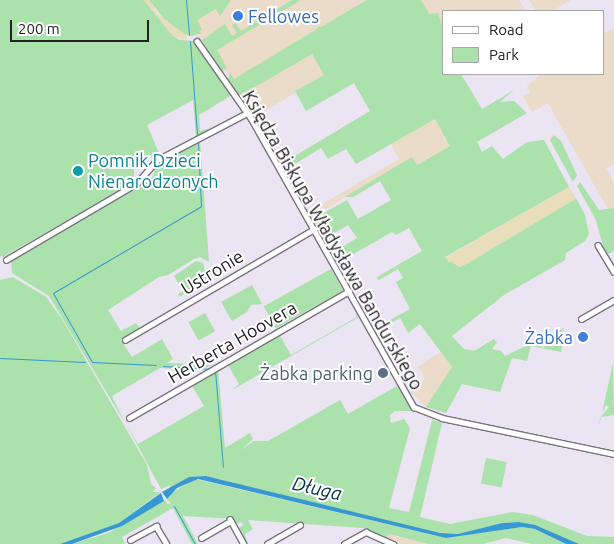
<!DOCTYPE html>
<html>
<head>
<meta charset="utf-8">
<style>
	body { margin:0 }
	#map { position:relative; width:614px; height:544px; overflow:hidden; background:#ebe4f2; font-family:Ubuntu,sans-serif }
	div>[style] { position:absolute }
	.industrial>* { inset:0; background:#ebdbc9; transform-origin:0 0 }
	.green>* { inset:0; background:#abe1aa; transform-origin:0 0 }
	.sand>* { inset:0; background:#e8deb9 }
	.water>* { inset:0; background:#3799d1 }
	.stream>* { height:1px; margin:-0.5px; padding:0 0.5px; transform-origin:0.5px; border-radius:0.5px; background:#3799d1 }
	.roads { filter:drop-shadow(1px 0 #797380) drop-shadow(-1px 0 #797380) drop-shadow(0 1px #797380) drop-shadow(0 -1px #797380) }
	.minor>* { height:4.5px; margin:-2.25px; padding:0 2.25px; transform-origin:2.25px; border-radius:2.25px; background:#fff }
	.dots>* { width:14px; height:14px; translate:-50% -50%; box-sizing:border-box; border:2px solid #fff; border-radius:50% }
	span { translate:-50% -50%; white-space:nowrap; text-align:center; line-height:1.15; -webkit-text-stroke:4px #fff; paint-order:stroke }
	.shop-label { font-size:18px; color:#366cbe }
	.left { translate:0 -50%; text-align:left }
	.right { translate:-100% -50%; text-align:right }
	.culture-label { font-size:18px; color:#0d838f }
	.street-label { font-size:18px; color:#242126 }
	.service-label { font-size:18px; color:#4e5e75 }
	.water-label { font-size:19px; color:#042f46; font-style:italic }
	.legend { position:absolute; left:442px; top:10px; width:162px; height:65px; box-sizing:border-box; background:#fff; border:1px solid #a7a6a8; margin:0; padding:6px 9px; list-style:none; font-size:15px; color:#242126 }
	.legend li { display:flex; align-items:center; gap:10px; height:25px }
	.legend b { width:25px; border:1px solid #a7a6a8 }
	.scale { position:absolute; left:10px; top:20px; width:139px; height:22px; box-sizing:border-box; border:2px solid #242126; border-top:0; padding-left:6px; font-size:15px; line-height:18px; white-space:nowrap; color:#242126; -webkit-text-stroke:4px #fff; paint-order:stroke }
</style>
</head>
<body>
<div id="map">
	<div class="industrial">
		<i style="clip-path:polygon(231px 0,371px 0,233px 81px,190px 24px)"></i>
		<i style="clip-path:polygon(418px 0,519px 0,526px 11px,443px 11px,443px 42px)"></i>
		<i style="clip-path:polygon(529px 0,571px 0,552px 11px,536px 11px)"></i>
		<i style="clip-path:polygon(614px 28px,614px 164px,606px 168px,614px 182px,614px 208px,608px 210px,548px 103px,532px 112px,523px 96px,530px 92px,527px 86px,541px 74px,603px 74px,603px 34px)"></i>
		<i style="left:311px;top:53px;width:26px;height:82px;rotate:59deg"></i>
		<i style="clip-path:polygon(435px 119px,451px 145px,416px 165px,412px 158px,317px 214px,314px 209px,399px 159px,391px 144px)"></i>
		<i style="clip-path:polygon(441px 352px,452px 367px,426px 407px,411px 392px,425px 378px,418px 367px)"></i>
		<i style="clip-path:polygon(390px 534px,428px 544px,396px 544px,385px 537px)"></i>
	</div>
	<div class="green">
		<i style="clip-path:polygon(0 0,144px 0,173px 36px,180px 40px,193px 41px,232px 95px,199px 115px,200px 131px,210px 128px,196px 137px,193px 100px,147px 125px,159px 153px,134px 165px,134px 182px,3px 257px,0 256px)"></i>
		<i style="clip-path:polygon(149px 0,231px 0,220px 16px,216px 9px,197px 20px,202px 29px,199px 32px,203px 33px,191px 36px,180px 33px,164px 19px)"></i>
		<i style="clip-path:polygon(292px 0,301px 0,217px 50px,227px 68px,221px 72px,202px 40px,225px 24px,232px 36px,237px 33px,232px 25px,235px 23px,241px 31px)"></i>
		<i style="clip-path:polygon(367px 0,421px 0,429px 14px,438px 13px,443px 28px,443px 74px,461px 74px,482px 109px,514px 90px,500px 102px,514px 101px,527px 113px,477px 142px,482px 152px,492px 146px,503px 159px,527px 142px,544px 140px,569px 187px,445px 257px,449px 262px,455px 262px,459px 267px,468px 263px,576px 198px,585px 215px,589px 234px,585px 241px,566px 253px,565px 260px,504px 295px,452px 336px,464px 349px,474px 351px,494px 339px,497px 342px,492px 349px,501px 351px,505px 356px,564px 328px,560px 334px,558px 331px,540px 342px,542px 348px,547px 345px,552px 347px,563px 341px,561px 352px,531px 346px,527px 361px,512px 358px,500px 392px,462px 384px,446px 413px,426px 407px,452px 367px,420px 324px,408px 333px,400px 318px,376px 332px,374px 329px,410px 309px,396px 282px,403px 278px,398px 269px,379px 280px,377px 277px,422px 251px,409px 228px,396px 235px,392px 232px,338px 263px,332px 253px,357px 238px,348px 225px,324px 239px,313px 219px,347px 200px,358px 219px,391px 200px,380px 181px,353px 197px,345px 197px,412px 157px,417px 165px,450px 146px,435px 119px,356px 164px,346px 149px,328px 159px,321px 148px,285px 170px,283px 163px,370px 111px,354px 83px,306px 111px,295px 91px,324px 75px,312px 54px,241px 95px,237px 94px,228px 79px,230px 73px,234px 79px,317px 29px,319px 26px,321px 27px)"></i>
		<i style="clip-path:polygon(554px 135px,561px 141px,577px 175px,573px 182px,550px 140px)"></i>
		<i style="clip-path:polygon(200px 140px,209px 262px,200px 257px,194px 259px,168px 275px,159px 277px,108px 310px,121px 331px,136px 323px,140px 329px,121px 340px,132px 357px,162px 339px,173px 359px,167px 363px,212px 365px,201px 370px,160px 368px,112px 396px,125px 423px,49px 296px,12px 273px,11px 261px,96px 210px,141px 187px,153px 176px,156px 166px)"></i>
		<i style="clip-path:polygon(580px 182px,599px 210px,614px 208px,614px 251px,606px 255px,595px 218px,577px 186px)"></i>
		<i style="clip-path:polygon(196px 261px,203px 263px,207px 281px,179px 297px,178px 294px,183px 291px,174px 276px)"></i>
		<i style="left:331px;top:269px;width:25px;height:77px;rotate:61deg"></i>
		<i style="clip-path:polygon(13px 277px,46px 297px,62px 319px,147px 465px,151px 484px,156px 488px,152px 492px,161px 492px,119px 523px,60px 544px,0 544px,0 280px)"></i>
		<i style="clip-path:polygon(252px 285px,262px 304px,251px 305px,247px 312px,232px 321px,221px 302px)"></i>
		<i style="left:205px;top:313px;width:21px;height:19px;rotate:61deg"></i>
		<i style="clip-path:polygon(355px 313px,359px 317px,232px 390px,239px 384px,227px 363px,279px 334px,291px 355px,357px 317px)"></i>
		<i style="clip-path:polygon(613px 363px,614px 415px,601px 417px,599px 426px,600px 418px,609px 407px,606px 405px,602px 413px)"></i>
		<i style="clip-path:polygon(218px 368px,225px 448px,250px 433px,253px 439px,241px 450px,254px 441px,268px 441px,340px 400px,348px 414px,397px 386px,413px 411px,395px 411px,390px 415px,391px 423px,404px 419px,410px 428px,389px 508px,409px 512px,432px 420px,442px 423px,420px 517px,450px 524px,512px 512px,533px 515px,587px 536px,614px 537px,614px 544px,579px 544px,519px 522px,502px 523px,458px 534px,430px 532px,206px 476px,189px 477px,173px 487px,169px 489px,170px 485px,161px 489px,126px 424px,138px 444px,204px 406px,191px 384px)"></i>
		<i style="left:486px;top:458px;width:21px;height:26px;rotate:11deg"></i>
		<i style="clip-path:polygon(195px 479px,446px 538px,522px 527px,535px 529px,566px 544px,532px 544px,506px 538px,483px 544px,428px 544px,390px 534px,386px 537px,363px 528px,248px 520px,253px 529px,245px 534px,248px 544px,239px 528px,243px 525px,241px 522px,237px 524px,234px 519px,183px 516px,198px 544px,192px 544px,173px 508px,122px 537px,125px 544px,72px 544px,108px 533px,166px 500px,167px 504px,171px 504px,167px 499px,171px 493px)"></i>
	</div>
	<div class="sand">
		<i style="clip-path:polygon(144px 0,149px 0,158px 14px,187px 36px,187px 40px,173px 36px)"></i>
		<i style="clip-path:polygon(569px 187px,576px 198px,574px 200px,468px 263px,459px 267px,445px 258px)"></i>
	</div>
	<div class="water">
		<i style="clip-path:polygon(206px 476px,440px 533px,458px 534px,502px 523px,519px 522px,535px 525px,579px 544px,566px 544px,535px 529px,522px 527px,446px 538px,198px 479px,177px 488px,167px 499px,162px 492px,189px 477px)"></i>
		<i style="clip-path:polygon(161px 493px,164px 501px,122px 526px,72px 544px,60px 544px,119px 523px)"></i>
	</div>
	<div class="stream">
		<i style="left:186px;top:0;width:35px;rotate:85deg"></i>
		<i style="left:190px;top:41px;width:94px;rotate:85.7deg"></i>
		<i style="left:0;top:358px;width:85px;rotate:2.7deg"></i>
		<i style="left:92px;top:362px;width:79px;rotate:-119.5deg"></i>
		<i style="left:53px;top:293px;width:172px;rotate:-30.4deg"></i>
		<i style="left:201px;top:206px;width:64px;rotate:-92.7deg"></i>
		<i style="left:92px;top:362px;width:64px;rotate:2.7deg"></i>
		<i style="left:163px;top:366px;width:49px;rotate:3.5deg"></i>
		<i style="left:215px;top:370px;width:97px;rotate:85.3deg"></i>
		<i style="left:174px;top:506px;width:43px;rotate:61.1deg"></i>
	</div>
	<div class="roads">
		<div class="minor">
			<i style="left:197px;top:41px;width:94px;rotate:55deg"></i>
			<i style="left:251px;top:118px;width:332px;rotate:60.6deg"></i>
			<i style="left:414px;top:407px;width:30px;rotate:21deg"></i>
			<i style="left:442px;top:418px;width:176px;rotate:11.8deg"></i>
			<i style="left:598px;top:245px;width:31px;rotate:59deg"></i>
			<i style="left:6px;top:260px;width:152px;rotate:-30.4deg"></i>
			<i style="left:137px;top:183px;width:30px;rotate:-49deg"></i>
			<i style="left:157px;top:160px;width:102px;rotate:-27.6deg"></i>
			<i style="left:581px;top:319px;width:38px;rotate:-30deg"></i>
			<i style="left:125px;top:340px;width:219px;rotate:-30.4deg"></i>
			<i style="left:129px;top:418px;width:254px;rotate:-30deg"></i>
			<i style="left:230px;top:519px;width:29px;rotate:61deg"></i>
			<i style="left:201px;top:538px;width:34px;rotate:-30deg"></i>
			<i style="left:130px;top:540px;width:30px;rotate:-28deg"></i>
			<i style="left:156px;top:526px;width:21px;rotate:59deg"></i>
			<i style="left:267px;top:544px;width:38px;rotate:-30deg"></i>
			<i style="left:344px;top:544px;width:25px;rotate:-29deg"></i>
			<i style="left:366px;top:532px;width:30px;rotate:24deg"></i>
		</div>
	</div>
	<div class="dots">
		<i style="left:238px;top:16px;background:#3f7fe0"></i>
		<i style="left:78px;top:171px;background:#0f9aa8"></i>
		<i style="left:583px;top:337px;background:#3f7fe0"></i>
		<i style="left:383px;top:373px;background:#5c6f8a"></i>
	</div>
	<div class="shop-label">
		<span class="left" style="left:248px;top:16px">Fellowes</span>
		<span class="right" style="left:573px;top:337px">Żabka</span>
	</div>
	<div class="culture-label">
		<span class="left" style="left:88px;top:171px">Pomnik Dzieci<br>Nienarodzonych</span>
	</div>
	<div class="street-label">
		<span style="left:333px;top:240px;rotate:60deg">Księdza Biskupa Władysława Bandurskiego</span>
		<span style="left:212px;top:272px;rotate:-31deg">Ustronie</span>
		<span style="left:232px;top:342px;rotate:-30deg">Herberta Hoovera</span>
	</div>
	<div class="service-label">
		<span class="right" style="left:373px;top:373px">Żabka parking</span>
	</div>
	<div class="water-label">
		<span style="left:317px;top:489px;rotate:13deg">Długa</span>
	</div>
	<ul class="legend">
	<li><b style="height:6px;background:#fff"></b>Road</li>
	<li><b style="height:14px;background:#abe1aa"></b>Park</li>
	</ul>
	<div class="scale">200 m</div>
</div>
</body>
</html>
